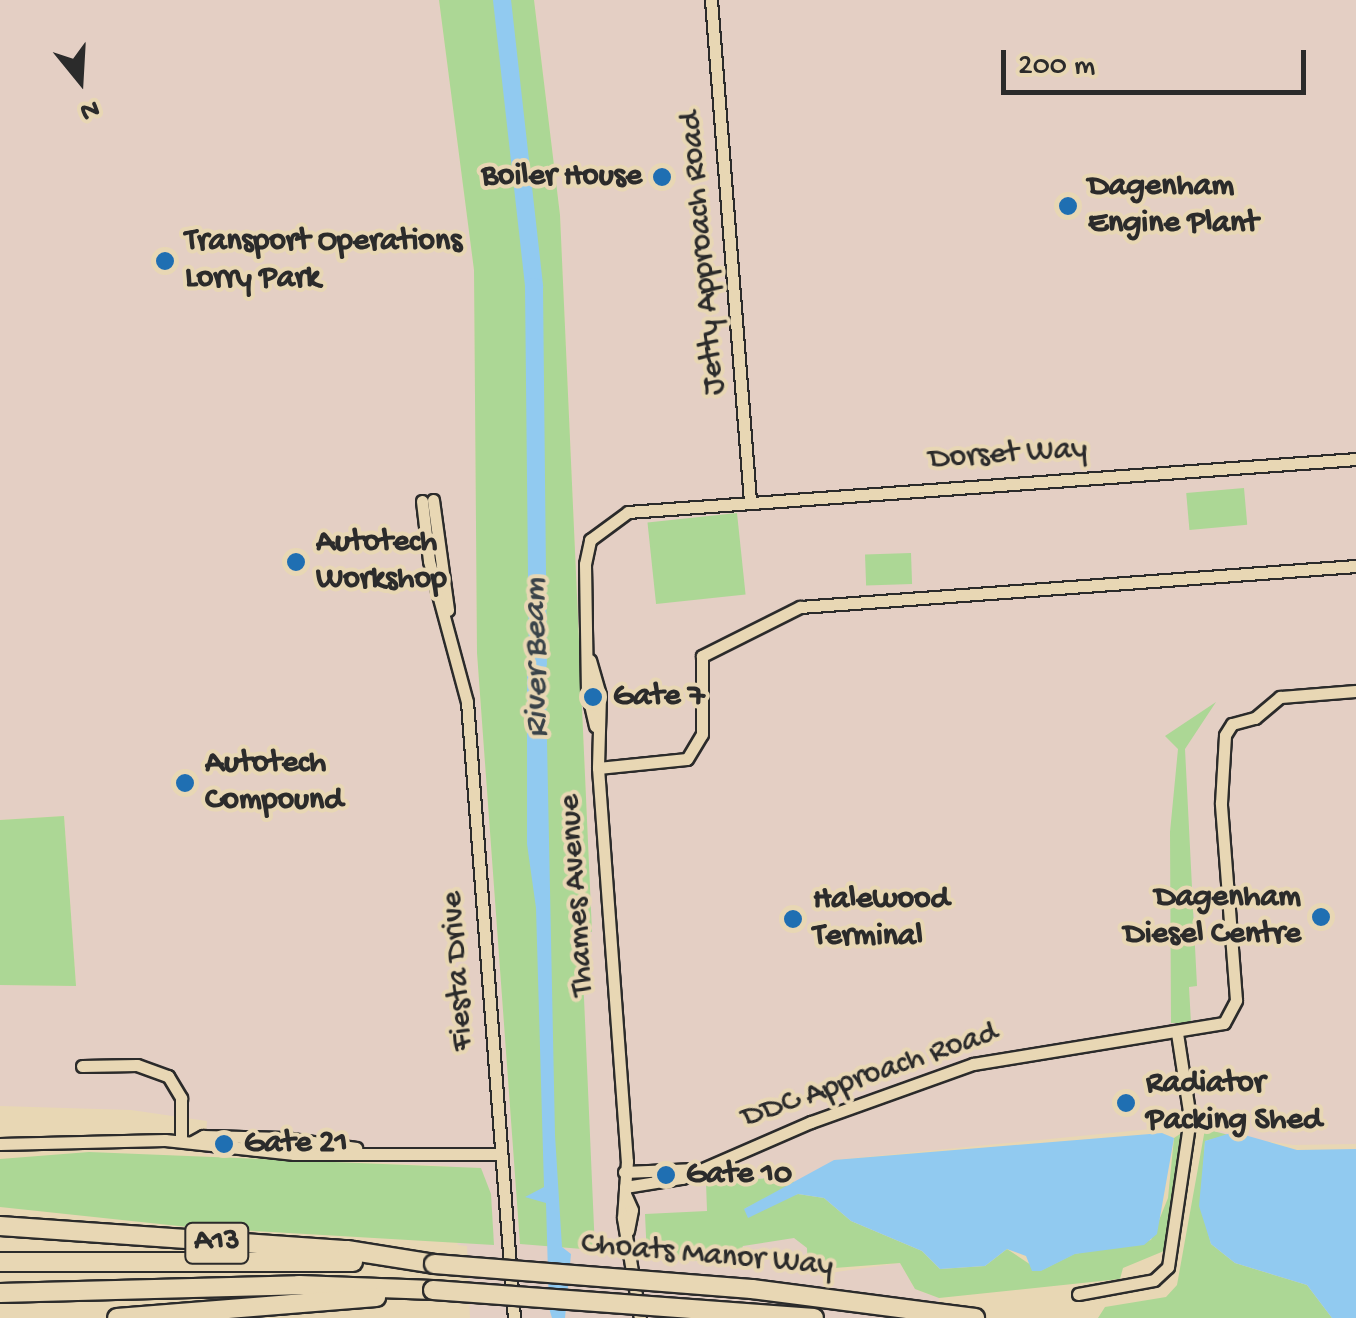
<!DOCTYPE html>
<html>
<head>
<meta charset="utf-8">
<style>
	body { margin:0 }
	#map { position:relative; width:1356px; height:1318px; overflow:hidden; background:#e8d7b4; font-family:"Gochi Hand",sans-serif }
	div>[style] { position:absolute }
	.built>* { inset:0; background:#e4cfc4 }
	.green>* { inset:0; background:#acd795; transform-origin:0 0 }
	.water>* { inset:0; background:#91caf0 }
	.river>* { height:18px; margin:-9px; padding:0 9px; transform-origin:9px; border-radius:9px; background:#91caf0 }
	.roads { filter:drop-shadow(2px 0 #2b2b2b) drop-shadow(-2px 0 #2b2b2b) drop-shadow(0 2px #2b2b2b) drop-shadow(0 -2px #2b2b2b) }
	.minor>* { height:11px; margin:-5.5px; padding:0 5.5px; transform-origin:5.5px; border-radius:5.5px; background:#e8d7b4 }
	.trunk>* { height:18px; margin:-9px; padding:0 9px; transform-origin:9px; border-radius:9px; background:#e8d7b4 }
	.bridges { filter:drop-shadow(2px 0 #2b2b2b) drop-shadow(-2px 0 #2b2b2b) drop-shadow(0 2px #2b2b2b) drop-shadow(0 -2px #2b2b2b) }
	.trunk-bridge>* { height:18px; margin:-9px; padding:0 9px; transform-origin:9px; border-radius:9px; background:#e8d7b4 }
	.dots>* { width:28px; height:28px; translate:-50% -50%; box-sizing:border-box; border:5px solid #e8d7b4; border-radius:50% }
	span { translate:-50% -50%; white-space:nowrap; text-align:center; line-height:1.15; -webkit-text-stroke:8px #e8d7b4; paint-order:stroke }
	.shield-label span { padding:2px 8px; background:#e8d7b4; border:2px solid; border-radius:8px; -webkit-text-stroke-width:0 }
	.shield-label { font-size:30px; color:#2b2b2b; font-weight:700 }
	.poi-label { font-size:32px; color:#2b2b2b; font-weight:700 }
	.right { translate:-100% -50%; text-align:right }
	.left { translate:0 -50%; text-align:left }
	.street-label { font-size:32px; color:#2b2b2b }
	.water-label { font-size:35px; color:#3a4349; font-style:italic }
	.north { position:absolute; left:30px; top:30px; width:100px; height:100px; -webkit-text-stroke:8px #e8d7b4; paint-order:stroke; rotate:162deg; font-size:28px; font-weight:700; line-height:40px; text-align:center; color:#2b2b2b }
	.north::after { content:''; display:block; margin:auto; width:35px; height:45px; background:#2b2b2b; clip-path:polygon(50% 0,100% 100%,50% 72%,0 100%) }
	.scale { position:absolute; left:1001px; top:50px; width:305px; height:45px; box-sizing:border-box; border:5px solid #2b2b2b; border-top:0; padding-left:12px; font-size:30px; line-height:35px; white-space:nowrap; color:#2b2b2b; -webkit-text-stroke:8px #e8d7b4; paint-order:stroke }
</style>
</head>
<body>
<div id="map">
	<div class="built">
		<i style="clip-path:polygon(0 0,439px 0,474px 270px,477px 653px,520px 1243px,594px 1250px,581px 929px,592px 931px,560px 215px,534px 0,1356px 0,1356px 1144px,1293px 1145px,1172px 1127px,834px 1160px,796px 1183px,807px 1247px,829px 1273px,900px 1263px,915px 1289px,939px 1298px,940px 1318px,470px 1318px,467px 1246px,458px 1245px,452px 1227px,449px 1166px,205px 1154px,207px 1121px,131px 1110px,0 1106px,0 985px,76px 986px,64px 816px,0 820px)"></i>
	</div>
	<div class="green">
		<i style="clip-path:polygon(439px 0,534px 0,560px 215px,592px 932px,581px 929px,595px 1250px,520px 1244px,477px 653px,474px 270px)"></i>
		<i style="left:1244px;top:488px;width:37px;height:58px;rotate:85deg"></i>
		<i style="left:737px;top:513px;width:82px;height:90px;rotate:84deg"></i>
		<i style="left:911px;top:553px;width:31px;height:46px;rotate:88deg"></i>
		<i style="clip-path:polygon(1216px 702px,1185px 749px,1197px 986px,1189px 987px,1191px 1023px,1171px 1023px,1170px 832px,1178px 749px,1165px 736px)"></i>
		<i style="clip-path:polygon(64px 816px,76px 986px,0 985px,0 820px)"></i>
		<i style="clip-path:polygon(1189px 1128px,1164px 1251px,1123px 1268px,1120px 1279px,939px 1298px,915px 1289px,900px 1263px,808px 1270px,807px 1248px,794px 1238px,743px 1246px,737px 1263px,647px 1258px,645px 1214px,707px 1211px,706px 1182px,788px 1177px,796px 1184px,744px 1209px,798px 1194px,824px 1198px,851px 1221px,922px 1251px,940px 1269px,985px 1266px,1007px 1249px,1040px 1271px,1074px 1254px,1151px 1240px,1168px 1198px,1174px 1138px)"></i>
		<i style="clip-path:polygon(1205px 1129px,1229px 1135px,1205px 1141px,1201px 1206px,1211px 1244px,1235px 1263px,1307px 1285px,1332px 1318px,1098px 1318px,1105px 1307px,1166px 1297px,1177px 1285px)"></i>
		<i style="clip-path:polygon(89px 1152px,481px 1168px,491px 1194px,494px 1245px,188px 1227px,0 1207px,0 1159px)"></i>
	</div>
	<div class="water">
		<i style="clip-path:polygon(527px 643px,545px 643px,555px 1135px,562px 1247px,571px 1254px,565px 1318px,552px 1318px,549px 1308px,546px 1203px,525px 1197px,544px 1187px,536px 908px,527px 844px)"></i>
		<i style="clip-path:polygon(1234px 1132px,1297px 1150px,1356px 1149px,1356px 1318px,1332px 1318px,1307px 1285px,1235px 1263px,1211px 1244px,1199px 1206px,1205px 1141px)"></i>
		<i style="clip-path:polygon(1162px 1133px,1174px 1138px,1157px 1234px,1144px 1245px,1075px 1254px,1041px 1271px,1032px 1271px,1026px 1256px,1007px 1249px,985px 1266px,940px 1269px,922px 1251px,851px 1221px,824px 1198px,798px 1194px,748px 1218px,744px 1209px,834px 1160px)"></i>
	</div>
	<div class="river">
		<i style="left:502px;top:0;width:289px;rotate:83.6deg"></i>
		<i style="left:534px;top:287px;width:377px;rotate:89.4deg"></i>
	</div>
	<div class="roads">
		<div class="minor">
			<i style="left:711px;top:0;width:503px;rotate:85.55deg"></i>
			<i style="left:433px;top:500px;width:111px;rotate:82.2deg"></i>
			<i style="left:422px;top:501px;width:60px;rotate:83.3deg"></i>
			<i style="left:429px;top:561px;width:146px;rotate:74.9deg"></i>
			<i style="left:467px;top:702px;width:618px;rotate:85.64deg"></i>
			<i style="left:590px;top:660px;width:36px;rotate:74deg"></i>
			<i style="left:600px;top:695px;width:73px;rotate:91.6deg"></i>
			<i style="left:598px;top:768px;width:394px;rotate:85.8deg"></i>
			<i style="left:627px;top:1161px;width:57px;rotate:94deg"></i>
			<i style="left:623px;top:1218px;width:101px;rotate:80.4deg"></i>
			<i style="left:595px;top:726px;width:35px;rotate:-103deg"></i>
			<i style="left:587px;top:692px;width:128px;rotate:-90.9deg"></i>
			<i style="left:585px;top:564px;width:25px;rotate:-78deg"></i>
			<i style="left:590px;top:540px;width:47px;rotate:-36.4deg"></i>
			<i style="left:628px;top:512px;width:730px;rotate:-4.16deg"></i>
			<i style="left:598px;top:768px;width:89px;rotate:-5.8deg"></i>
			<i style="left:687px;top:759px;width:29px;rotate:-59deg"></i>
			<i style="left:702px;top:734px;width:78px;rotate:-90deg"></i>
			<i style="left:702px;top:656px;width:110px;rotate:-26.6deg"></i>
			<i style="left:800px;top:607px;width:558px;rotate:-4.22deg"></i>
			<i style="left:82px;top:1066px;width:55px;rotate:-1deg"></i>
			<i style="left:137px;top:1065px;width:33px;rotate:20deg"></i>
			<i style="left:168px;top:1076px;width:26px;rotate:59deg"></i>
			<i style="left:181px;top:1098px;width:43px;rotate:90deg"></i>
			<i style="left:192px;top:1142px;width:13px;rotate:-29deg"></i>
			<i style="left:203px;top:1136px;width:81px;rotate:1.4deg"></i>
			<i style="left:284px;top:1138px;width:73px;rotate:7.9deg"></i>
			<i style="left:0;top:1144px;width:165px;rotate:-1.4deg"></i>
			<i style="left:165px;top:1140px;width:130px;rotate:6.2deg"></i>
			<i style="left:294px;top:1154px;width:205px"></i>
			<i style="left:624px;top:1172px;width:72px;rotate:-2.4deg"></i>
			<i style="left:625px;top:1187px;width:58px;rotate:-9deg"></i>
			<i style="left:682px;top:1178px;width:141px;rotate:-23.5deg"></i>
			<i style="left:811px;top:1122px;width:172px;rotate:-19.7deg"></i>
			<i style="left:973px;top:1064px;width:254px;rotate:-9.3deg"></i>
			<i style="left:1224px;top:1023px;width:26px;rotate:-62deg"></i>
			<i style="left:1236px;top:1000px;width:198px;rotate:-94.4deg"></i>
			<i style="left:1221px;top:803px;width:68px;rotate:-86.6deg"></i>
			<i style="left:1225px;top:735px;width:13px;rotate:-58deg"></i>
			<i style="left:1232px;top:724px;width:24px;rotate:-15deg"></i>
			<i style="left:1255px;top:718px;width:33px;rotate:-40deg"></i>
			<i style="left:1280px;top:697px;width:76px;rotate:-4.5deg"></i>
			<i style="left:625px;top:1194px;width:17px;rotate:66deg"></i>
			<i style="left:632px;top:1210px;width:21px;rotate:101deg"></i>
			<i style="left:1078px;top:1294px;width:77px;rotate:-10.4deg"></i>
			<i style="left:1154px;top:1280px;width:19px;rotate:-43deg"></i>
			<i style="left:1168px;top:1267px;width:151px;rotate:-81.6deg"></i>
			<i style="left:1190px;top:1118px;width:86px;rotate:-98.7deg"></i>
		</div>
		<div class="trunk">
			<i style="left:0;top:1226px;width:348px;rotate:4deg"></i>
			<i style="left:347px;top:1250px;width:88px;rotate:9.1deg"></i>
			<i style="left:0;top:1262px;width:353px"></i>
			<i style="left:0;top:1293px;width:299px;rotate:-1.5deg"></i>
			<i style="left:299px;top:1285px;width:134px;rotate:2.1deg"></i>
			<i style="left:117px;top:1318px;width:260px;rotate:-4.6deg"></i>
		</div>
	</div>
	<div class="bridges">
		<div class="trunk-bridge">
			<i style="left:434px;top:1264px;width:319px;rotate:4.5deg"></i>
			<i style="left:752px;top:1289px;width:225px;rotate:7.4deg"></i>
			<i style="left:433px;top:1290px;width:382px;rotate:4.2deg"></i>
		</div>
	</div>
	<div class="dots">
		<i style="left:662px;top:177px;background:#1f6fb2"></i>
		<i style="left:1068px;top:206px;background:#1f6fb2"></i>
		<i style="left:165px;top:261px;background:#1f6fb2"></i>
		<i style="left:296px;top:562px;background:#1f6fb2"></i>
		<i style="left:593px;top:697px;background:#1f6fb2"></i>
		<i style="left:185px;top:783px;background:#1f6fb2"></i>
		<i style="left:1321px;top:917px;background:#1f6fb2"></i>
		<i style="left:793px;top:919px;background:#1f6fb2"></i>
		<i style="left:1126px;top:1103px;background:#1f6fb2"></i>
		<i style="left:224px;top:1144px;background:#1f6fb2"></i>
		<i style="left:666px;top:1175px;background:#1f6fb2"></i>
	</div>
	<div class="shield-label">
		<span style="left:217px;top:1243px">A13</span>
	</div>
	<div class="poi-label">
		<span class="right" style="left:642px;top:177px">Boiler House</span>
		<span class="left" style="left:1088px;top:206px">Dagenham<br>Engine Plant</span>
		<span class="left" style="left:185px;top:261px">Transport Operations<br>Lorry Park</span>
		<span class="left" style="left:316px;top:562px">Autotech<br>Workshop</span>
		<span class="left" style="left:613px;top:697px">Gate 7</span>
		<span class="left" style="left:205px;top:783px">Autotech<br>Compound</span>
		<span class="right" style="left:1301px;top:917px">Dagenham<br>Diesel Centre</span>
		<span class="left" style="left:813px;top:919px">Halewood<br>Terminal</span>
		<span class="left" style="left:1146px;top:1103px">Radiator<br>Packing Shed</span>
		<span class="left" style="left:244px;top:1144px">Gate 21</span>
		<span class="left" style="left:686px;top:1175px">Gate 10</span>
	</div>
	<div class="street-label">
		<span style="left:704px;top:253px;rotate:-95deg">Jetty Approach Road</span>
		<span style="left:1008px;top:455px;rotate:-4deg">Dorset Way</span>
		<span style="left:578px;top:895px;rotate:-94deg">Thames Avenue</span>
		<span style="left:459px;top:971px;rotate:-94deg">Fiesta Drive</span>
		<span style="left:870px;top:1076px;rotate:-19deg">DDC Approach Road</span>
		<span style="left:707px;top:1256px;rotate:5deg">Choats Manor Way</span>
	</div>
	<div class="water-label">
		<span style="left:538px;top:658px;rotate:-91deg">River Beam</span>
	</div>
	<div class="north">N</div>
	<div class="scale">200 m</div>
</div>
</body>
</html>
